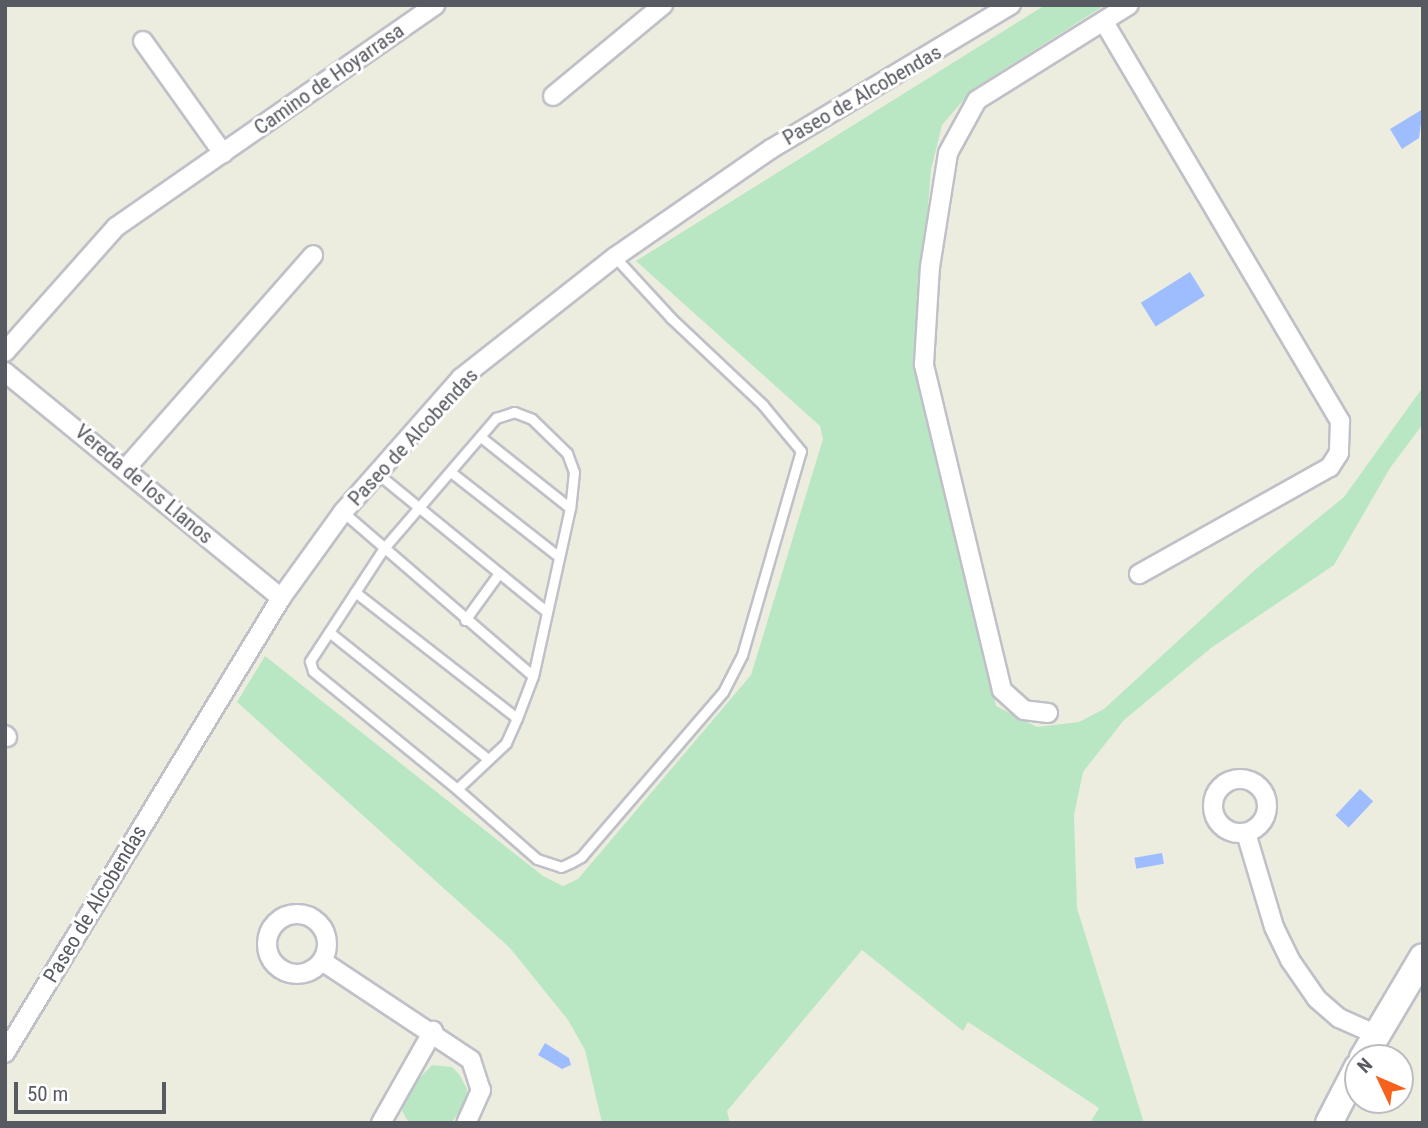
<!DOCTYPE html>
<html>
<head>
<meta charset="utf-8">
<style>
	body { margin:0 }
	#map { position:relative; width:1428px; height:1128px; overflow:hidden; background:#ededdf; font-family:"Roboto Condensed",sans-serif }
	div>[style] { position:absolute }
	.green>* { inset:0; background:#b9e7c4 }
	.water>* { inset:0; background:#9ebdff; transform-origin:0 0 }
	.roads { filter:drop-shadow(2px 0 #bfc0c8) drop-shadow(-2px 0 #bfc0c8) drop-shadow(0 2px #bfc0c8) drop-shadow(0 -2px #bfc0c8) }
	.lane>* { height:9px; margin:-4.5px; padding:0 4.5px; transform-origin:4.5px; border-radius:4.5px; background:#fff }
	.street>* { height:18px; margin:-9px; padding:0 9px; transform-origin:9px; border-radius:9px; background:#fff }
	.street>.ring { margin:-9px; padding:0; box-sizing:content-box; background:none; border:18px solid #fff; border-radius:50% }
	.secondary>* { height:26px; margin:-13px; padding:0 13px; transform-origin:13px; border-radius:13px; background:#fff }
	span { translate:-50% -50%; white-space:nowrap; text-align:center; line-height:1.15; -webkit-text-stroke:6px #fff; paint-order:stroke }
	.street-label { font-size:21px; color:#585a62 }
	.frame { position:absolute; inset:0; border:7px solid #585a62; pointer-events:none }
	.north { position:absolute; left:1344px; top:1044px; width:70px; height:70px; box-sizing:border-box; background:#fff; border:2px solid #bcbdc0; border-radius:50%; rotate:314deg; font-size:19px; font-weight:700; line-height:28px; text-align:center; color:#585a62 }
	.north::after { content:''; display:block; margin:auto; width:24px; height:32px; background:#f6621c; clip-path:polygon(50% 0,100% 100%,50% 72%,0 100%) }
	.scale { position:absolute; left:14px; top:1082px; width:152px; height:32px; box-sizing:border-box; border:4px solid #585a62; border-top:0; padding-left:9px; font-size:21px; line-height:24px; white-space:nowrap; color:#585a62; -webkit-text-stroke:5px #fff; paint-order:stroke }
</style>
</head>
<body>
<div id="map">
	<div class="green">
		<i style="clip-path:polygon(1045px 5px,1105px 5px,973px 89px,942px 125px,931px 170px,915px 363px,996px 706px,1037px 727px,1079px 722px,1104px 709px,1256px 569px,1344px 497px,1423px 387px,1423px 424px,1390px 468px,1334px 565px,1211px 648px,1124px 720px,1083px 772px,1074px 815px,1077px 908px,1144px 1123px,1090px 1123px,1099px 1108px,968px 1022px,963px 1031px,862px 950px,727px 1111px,730px 1123px,602px 1123px,585px 1050px,568px 1020px,510px 948px,237px 702px,265px 656px,543px 876px,563px 886px,578px 879px,751px 675px,823px 439px,820px 426px,636px 261px)"></i>
		<i style="clip-path:polygon(432px 1065px,452px 1067px,459px 1074px,467px 1089px,466px 1103px,451px 1123px,409px 1123px,402px 1111px,406px 1092px)"></i>
	</div>
	<div class="water">
		<i style="clip-path:polygon(1423px 109px,1419px 138px,1402px 149px,1390px 129px)"></i>
		<i style="left:1190px;top:272px;width:28px;height:58px;rotate:58deg"></i>
		<i style="left:1360px;top:789px;width:18px;height:36px;rotate:43deg"></i>
		<i style="left:1162px;top:853px;width:11px;height:28px;rotate:80deg"></i>
		<i style="clip-path:polygon(545px 1043px,569px 1058px,571px 1065px,562px 1069px,538px 1055px)"></i>
	</div>
	<div class="roads">
		<div class="lane">
			<i style="left:514px;top:412px;width:19px;rotate:21deg"></i>
			<i style="left:532px;top:419px;width:49px;rotate:44.2deg"></i>
			<i style="left:567px;top:453px;width:20px;rotate:70deg"></i>
			<i style="left:574px;top:472px;width:36px;rotate:96deg"></i>
			<i style="left:570px;top:508px;width:172px;rotate:102.4deg"></i>
			<i style="left:533px;top:676px;width:45px;rotate:110.9deg"></i>
			<i style="left:517px;top:718px;width:27px;rotate:114deg"></i>
			<i style="left:506px;top:743px;width:67px;rotate:136.8deg"></i>
			<i style="left:457px;top:789px;width:186px;rotate:-140.7deg"></i>
			<i style="left:313px;top:671px;width:10px;rotate:-107deg"></i>
			<i style="left:310px;top:661px;width:135px;rotate:-56.8deg"></i>
			<i style="left:384px;top:548px;width:172px;rotate:-49.3deg"></i>
			<i style="left:496px;top:418px;width:19px;rotate:-18deg"></i>
			<i style="left:482px;top:438px;width:112px;rotate:38.5deg"></i>
			<i style="left:452px;top:473px;width:135px;rotate:38.1deg"></i>
			<i style="left:378px;top:474px;width:217px;rotate:39.2deg"></i>
			<i style="left:343px;top:512px;width:251px;rotate:40.8deg"></i>
			<i style="left:355px;top:592px;width:205px;rotate:37.9deg"></i>
			<i style="left:465px;top:620px;width:58px;rotate:-54.1deg"></i>
			<i style="left:329px;top:632px;width:203px;rotate:38.6deg"></i>
			<i style="left:457px;top:789px;width:106px;rotate:41.2deg"></i>
			<i style="left:537px;top:859px;width:25px;rotate:18deg"></i>
			<i style="left:561px;top:867px;width:10px;rotate:-24deg"></i>
			<i style="left:570px;top:863px;width:13px;rotate:-29deg"></i>
			<i style="left:581px;top:857px;width:218px;rotate:-49.3deg"></i>
			<i style="left:723px;top:692px;width:42px;rotate:-62.8deg"></i>
			<i style="left:742px;top:655px;width:212px;rotate:-73.9deg"></i>
			<i style="left:801px;top:451px;width:60px;rotate:-129.6deg"></i>
			<i style="left:763px;top:405px;width:127px;rotate:-136.6deg"></i>
			<i style="left:671px;top:318px;width:83px;rotate:-132.6deg"></i>
		</div>
		<div class="street">
			<i style="left:1104px;top:22px;width:464px;rotate:59.4deg"></i>
			<i style="left:1340px;top:421px;width:32px;rotate:92deg"></i>
			<i style="left:1339px;top:453px;width:17px;rotate:123deg"></i>
			<i style="left:1330px;top:467px;width:219px;rotate:150.7deg"></i>
			<i style="left:143px;top:41px;width:138px;rotate:54.5deg"></i>
			<i style="left:553px;top:96px;width:143px;rotate:-39.6deg"></i>
			<i style="left:5px;top:352px;width:167px;rotate:-48.4deg"></i>
			<i style="left:116px;top:227px;width:389px;rotate:-34.8deg"></i>
			<i style="left:5px;top:372px;width:357px;rotate:39.3deg"></i>
			<i style="left:127px;top:467px;width:282px;rotate:-48.7deg"></i>
			<i style="left:1048px;top:713px;width:24px;rotate:-173deg"></i>
			<i style="left:1024px;top:710px;width:30px;rotate:-138deg"></i>
			<i style="left:1002px;top:690px;width:335px;rotate:-103.5deg"></i>
			<i style="left:924px;top:364px;width:97px;rotate:-86.5deg"></i>
			<i style="left:930px;top:267px;width:115px;rotate:-81deg"></i>
			<i style="left:948px;top:153px;width:60px;rotate:-61.3deg"></i>
			<i style="left:977px;top:100px;width:179px;rotate:-32deg"></i>
			<i style="left:5px;top:735px;width:3px;rotate:45deg"></i>
			<i class="ring" style="left:1213px;top:779px;width:36px;height:36px"></i>
			<i style="left:1246px;top:833px;width:98px;rotate:73.4deg"></i>
			<i style="left:1274px;top:927px;width:37px;rotate:64deg"></i>
			<i style="left:1290px;top:960px;width:47px;rotate:55.3deg"></i>
			<i style="left:1317px;top:999px;width:29px;rotate:41deg"></i>
			<i style="left:1339px;top:1018px;width:39px;rotate:24deg"></i>
			<i class="ring" style="left:267px;top:914px;width:42px;height:42px"></i>
			<i style="left:322px;top:961px;width:179px;rotate:33.6deg"></i>
			<i style="left:471px;top:1060px;width:32px;rotate:72deg"></i>
			<i style="left:481px;top:1090px;width:36px;rotate:114deg"></i>
			<i style="left:5px;top:1053px;width:532px;rotate:-58.76deg"></i>
			<i style="left:281px;top:598px;width:106px;rotate:-54.2deg"></i>
			<i style="left:343px;top:512px;width:179px;rotate:-48.6deg"></i>
			<i style="left:461px;top:378px;width:196px;rotate:-38.2deg"></i>
			<i style="left:615px;top:257px;width:190px;rotate:-34.7deg"></i>
			<i style="left:771px;top:149px;width:280px;rotate:-31deg"></i>
			<i style="left:381px;top:1123px;width:106px;rotate:-60.5deg"></i>
		</div>
		<div class="secondary">
			<i style="left:1363px;top:1058px;width:117px;rotate:-59.3deg"></i>
			<i style="left:1329px;top:1123px;width:63px;rotate:-62.6deg"></i>
		</div>
	</div>
	<div class="street-label">
		<span style="left:329px;top:79px;rotate:-35deg">Camino de Hoyarrasa</span>
		<span style="left:862px;top:95px;rotate:-30deg">Paseo de Alcobendas</span>
		<span style="left:413px;top:437px;rotate:-47deg">Paseo de Alcobendas</span>
		<span style="left:144px;top:484px;rotate:40deg">Vereda de los Llanos</span>
		<span style="left:95px;top:904px;rotate:-59deg">Paseo de Alcobendas</span>
	</div>
	<div class="frame"></div>
	<div class="north">N</div>
	<div class="scale">50 m</div>
</div>
</body>
</html>
